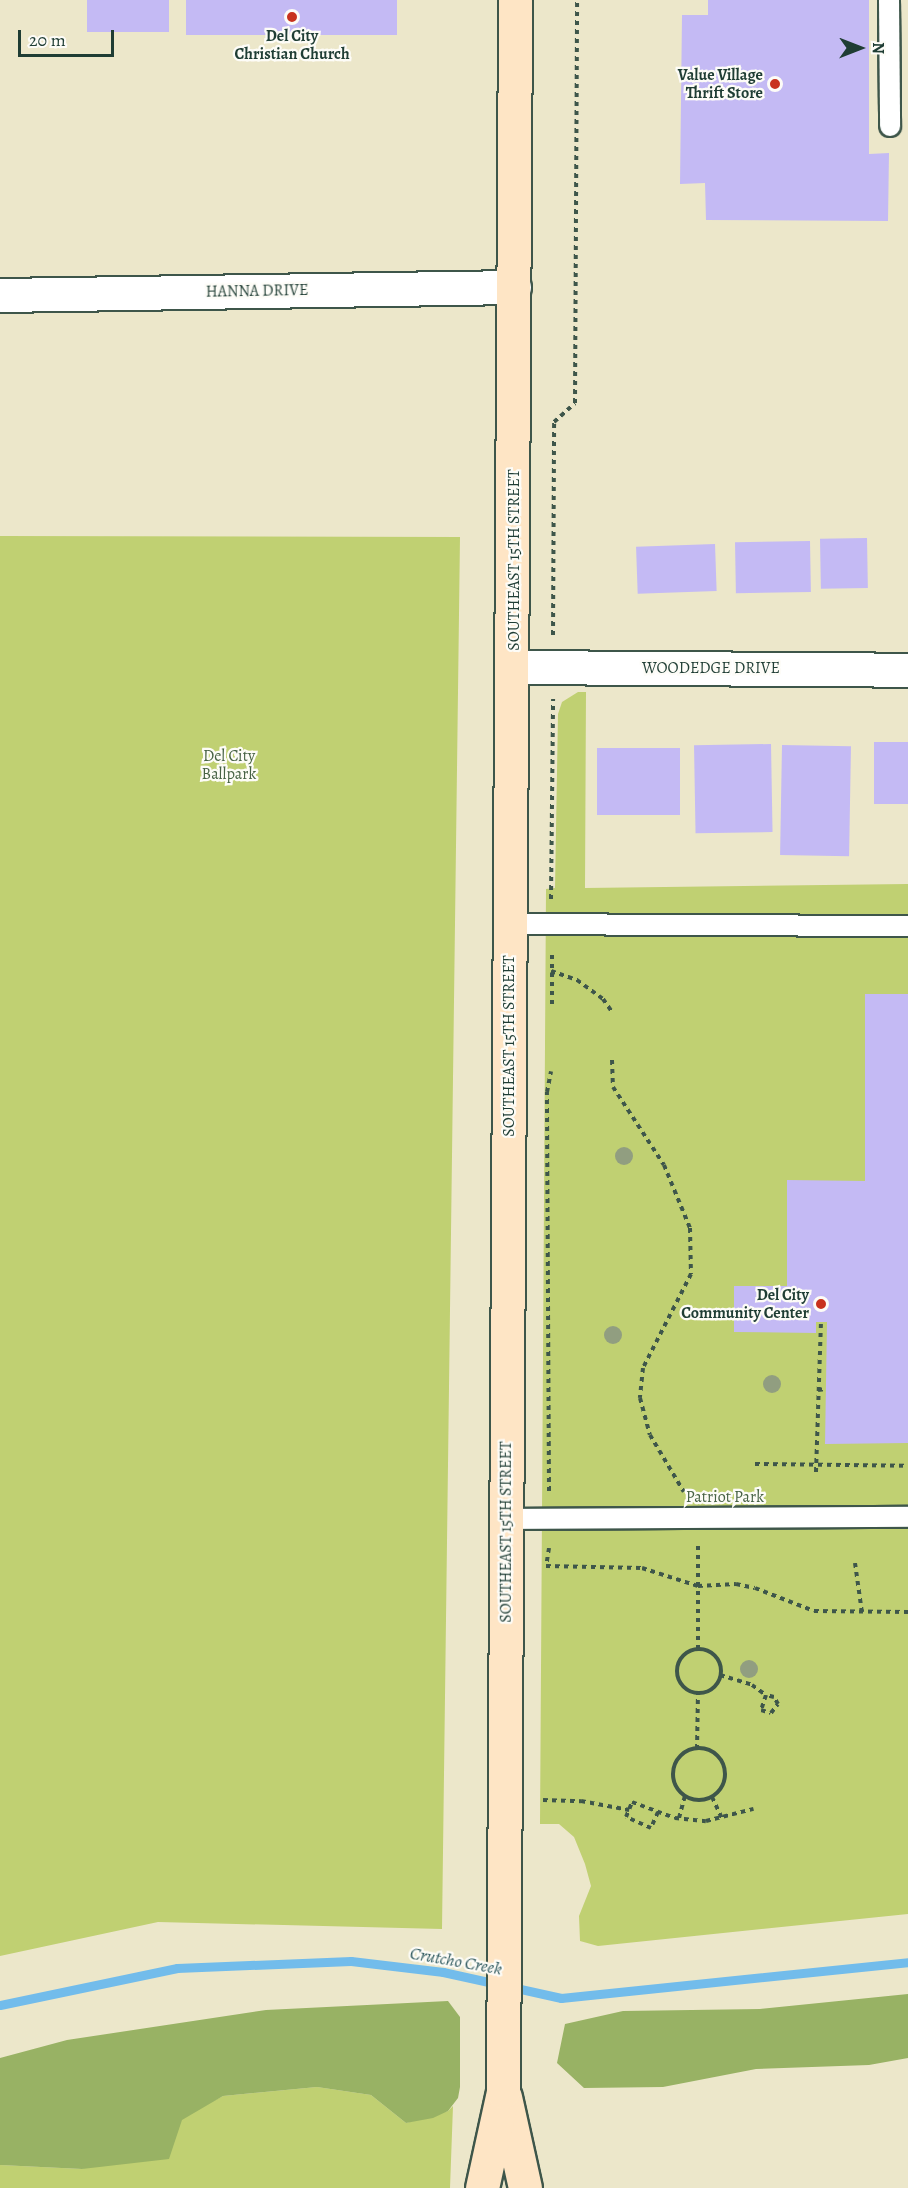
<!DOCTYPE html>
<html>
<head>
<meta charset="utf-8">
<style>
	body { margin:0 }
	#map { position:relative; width:908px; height:2188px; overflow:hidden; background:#ece7ca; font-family:Alegreya,serif }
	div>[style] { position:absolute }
	.green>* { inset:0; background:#c0d072 }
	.forest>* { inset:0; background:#98b264 }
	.stream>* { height:9px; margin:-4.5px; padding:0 4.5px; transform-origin:4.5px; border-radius:4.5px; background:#72bceb }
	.building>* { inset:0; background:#c4baf4; transform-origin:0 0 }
	.path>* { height:4px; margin-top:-2px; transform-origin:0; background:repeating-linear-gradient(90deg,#3e564a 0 4.5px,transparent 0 9px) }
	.path>.ring { margin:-2px; padding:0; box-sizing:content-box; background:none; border:4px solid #3e564a; border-radius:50% }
	.roads { filter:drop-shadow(2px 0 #3e564a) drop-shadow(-2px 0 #3e564a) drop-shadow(0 2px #3e564a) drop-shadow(0 -2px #3e564a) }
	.service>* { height:20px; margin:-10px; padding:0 10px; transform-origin:10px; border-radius:10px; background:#fff }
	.minor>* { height:33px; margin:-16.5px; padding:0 16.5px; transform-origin:16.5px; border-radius:16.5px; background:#fff }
	.secondary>* { height:33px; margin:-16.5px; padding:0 16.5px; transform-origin:16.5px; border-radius:16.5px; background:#fee5c5 }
	.trees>* { width:18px; height:18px; margin:-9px; border-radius:50%; background:#919e80 }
	.dots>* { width:16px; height:16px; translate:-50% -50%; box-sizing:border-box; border:3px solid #fdfcf7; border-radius:50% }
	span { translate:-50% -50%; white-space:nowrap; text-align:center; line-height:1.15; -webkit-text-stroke:4.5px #fdfcf7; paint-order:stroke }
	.poi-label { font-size:16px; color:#1f3d34; font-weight:700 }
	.right { translate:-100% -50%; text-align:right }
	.street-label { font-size:16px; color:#1f3d34 }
	.park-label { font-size:16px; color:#476244 }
	.water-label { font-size:18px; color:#345d62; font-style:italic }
	.north { position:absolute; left:830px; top:18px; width:60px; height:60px; -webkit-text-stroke:4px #fdfcf7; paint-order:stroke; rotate:90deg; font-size:16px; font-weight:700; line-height:24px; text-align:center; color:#1f3d34 }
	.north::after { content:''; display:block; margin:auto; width:21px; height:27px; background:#1f3d34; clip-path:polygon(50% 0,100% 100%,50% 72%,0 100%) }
	.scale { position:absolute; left:18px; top:30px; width:96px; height:27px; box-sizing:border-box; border:3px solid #1f3d34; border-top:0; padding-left:8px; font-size:18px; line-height:21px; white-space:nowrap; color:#1f3d34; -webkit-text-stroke:4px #fdfcf7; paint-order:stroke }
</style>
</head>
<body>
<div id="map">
	<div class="green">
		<i style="clip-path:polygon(0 536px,460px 537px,442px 1929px,158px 1922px,0 1956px)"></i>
		<i style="clip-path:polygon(578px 692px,586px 692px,585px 888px,908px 884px,908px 1914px,598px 1946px,580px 1941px,579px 1916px,591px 1886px,585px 1864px,574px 1837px,559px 1824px,540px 1824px,546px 889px,555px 888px,558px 714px,562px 702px)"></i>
		<i style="clip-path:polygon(317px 2087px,371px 2095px,406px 2123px,448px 2111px,453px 2106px,450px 2188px,0 2188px,0 2165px,82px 2169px,223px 2096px)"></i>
	</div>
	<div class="forest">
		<i style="clip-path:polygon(908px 1994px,908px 2058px,869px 2065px,756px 2069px,663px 2087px,584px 2088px,557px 2063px,565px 2024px,623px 2011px,760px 2009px)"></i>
		<i style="clip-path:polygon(448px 2001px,460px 2017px,460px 2087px,458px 2098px,448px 2111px,433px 2118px,406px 2123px,371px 2095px,317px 2087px,223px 2096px,182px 2120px,169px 2159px,82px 2169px,0 2165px,0 2058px,67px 2040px,266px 2010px)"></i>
	</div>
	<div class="stream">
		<i style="left:0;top:2005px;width:181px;rotate:-11.8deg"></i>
		<i style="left:177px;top:1968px;width:174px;rotate:-2.3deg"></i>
		<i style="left:351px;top:1961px;width:93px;rotate:6.8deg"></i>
		<i style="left:443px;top:1972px;width:121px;rotate:12.4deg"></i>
		<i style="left:561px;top:1998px;width:349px;rotate:-5.9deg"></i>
	</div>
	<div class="building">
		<i style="left:87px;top:0;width:82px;height:32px"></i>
		<i style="left:186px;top:0;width:211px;height:35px"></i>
		<i style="clip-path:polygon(708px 0,869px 0,869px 154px,889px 153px,888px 221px,706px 220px,705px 183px,680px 184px,682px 15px,708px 15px)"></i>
		<i style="left:867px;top:538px;width:50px;height:47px;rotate:89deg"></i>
		<i style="left:810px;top:541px;width:51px;height:75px;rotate:89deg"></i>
		<i style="left:715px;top:544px;width:47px;height:79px;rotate:88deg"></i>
		<i style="left:874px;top:742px;width:34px;height:62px"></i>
		<i style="left:771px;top:744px;width:88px;height:77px;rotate:89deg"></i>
		<i style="left:782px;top:745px;width:69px;height:110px;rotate:1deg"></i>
		<i style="left:597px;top:748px;width:83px;height:67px"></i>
		<i style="clip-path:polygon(865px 994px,908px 994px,908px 1443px,825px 1444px,827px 1322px,816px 1322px,816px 1333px,734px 1332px,734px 1286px,787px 1286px,787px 1180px,865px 1181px)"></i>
	</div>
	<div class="path">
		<i style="left:553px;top:635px;width:213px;rotate:-89.7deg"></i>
		<i style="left:554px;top:422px;width:28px;rotate:-42deg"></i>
		<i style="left:575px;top:403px;width:403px;rotate:-89.7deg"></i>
		<i style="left:551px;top:899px;width:200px;rotate:-89.4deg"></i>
		<i style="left:551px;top:971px;width:28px;rotate:19deg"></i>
		<i style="left:577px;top:980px;width:32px;rotate:36deg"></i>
		<i style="left:603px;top:999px;width:16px;rotate:55deg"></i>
		<i style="left:552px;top:1004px;width:49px;rotate:-90deg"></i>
		<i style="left:612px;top:1060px;width:27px;rotate:88deg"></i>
		<i style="left:613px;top:1087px;width:93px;rotate:56.8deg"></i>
		<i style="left:664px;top:1165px;width:68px;rotate:67.6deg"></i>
		<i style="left:690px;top:1228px;width:46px;rotate:88.8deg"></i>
		<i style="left:691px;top:1274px;width:106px;rotate:117.1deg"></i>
		<i style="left:643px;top:1368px;width:30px;rotate:96deg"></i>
		<i style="left:640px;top:1398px;width:38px;rotate:75deg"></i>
		<i style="left:650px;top:1435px;width:66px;rotate:59.2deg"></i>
		<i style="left:818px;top:1390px;width:8px;rotate:-7deg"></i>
		<i style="left:755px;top:1464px;width:153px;rotate:0.7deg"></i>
		<i style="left:816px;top:1472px;width:150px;rotate:-88.1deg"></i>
		<i style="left:549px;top:1491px;width:399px;rotate:-90.3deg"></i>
		<i style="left:547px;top:1092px;width:21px;rotate:-79deg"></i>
		<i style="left:549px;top:1548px;width:18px;rotate:99deg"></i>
		<i style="left:546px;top:1566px;width:96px;rotate:1.2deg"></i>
		<i style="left:642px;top:1568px;width:59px;rotate:17.8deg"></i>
		<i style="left:698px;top:1586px;width:38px;rotate:-3deg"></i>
		<i style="left:736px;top:1584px;width:19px;rotate:12deg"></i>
		<i style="left:755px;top:1588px;width:63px;rotate:21.3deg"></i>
		<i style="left:814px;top:1611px;width:94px;rotate:0.6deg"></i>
		<i style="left:855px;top:1563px;width:50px;rotate:82deg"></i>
		<i style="left:698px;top:1649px;width:106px;rotate:-90deg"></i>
		<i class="ring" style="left:677px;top:1649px;width:40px;height:40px"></i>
		<i style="left:720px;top:1675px;width:34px;rotate:17deg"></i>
		<i style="left:752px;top:1685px;width:17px;rotate:36deg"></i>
		<i style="left:766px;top:1695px;width:16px;rotate:108deg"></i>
		<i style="left:761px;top:1710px;width:10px;rotate:17deg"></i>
		<i style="left:771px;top:1713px;width:11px;rotate:-52deg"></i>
		<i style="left:778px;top:1704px;width:8px;rotate:-120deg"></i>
		<i style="left:774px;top:1697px;width:8px;rotate:-166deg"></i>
		<i class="ring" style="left:673px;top:1748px;width:48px;height:48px"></i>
		<i style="left:697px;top:1749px;width:57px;rotate:-89deg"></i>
		<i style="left:712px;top:1797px;width:23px;rotate:65deg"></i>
		<i style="left:543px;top:1800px;width:38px;rotate:2deg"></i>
		<i style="left:581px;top:1801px;width:49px;rotate:10.6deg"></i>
		<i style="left:658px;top:1812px;width:17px;rotate:114deg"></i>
		<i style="left:651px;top:1828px;width:27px;rotate:-156deg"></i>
		<i style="left:626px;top:1817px;width:16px;rotate:-68deg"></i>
		<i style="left:632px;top:1802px;width:46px;rotate:20.4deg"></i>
		<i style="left:675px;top:1818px;width:31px;rotate:6deg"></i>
		<i style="left:706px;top:1821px;width:49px;rotate:-14.3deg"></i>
		<i style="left:679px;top:1818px;width:23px;rotate:-75deg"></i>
	</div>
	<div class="roads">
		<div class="service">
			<i style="left:889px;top:0;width:126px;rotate:89.5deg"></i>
			<i style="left:509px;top:924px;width:399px;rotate:0.3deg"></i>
			<i style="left:507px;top:1519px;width:401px;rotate:-0.3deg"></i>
		</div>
		<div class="minor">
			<i style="left:0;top:295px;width:514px;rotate:-0.89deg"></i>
			<i style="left:514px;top:667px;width:394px;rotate:0.4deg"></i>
		</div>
		<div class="secondary">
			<i style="left:505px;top:2097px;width:93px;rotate:77.6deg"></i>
			<i style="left:482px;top:2188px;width:98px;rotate:-77.7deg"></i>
			<i style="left:503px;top:2092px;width:2092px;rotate:-89.67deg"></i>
		</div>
	</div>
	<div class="trees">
		<i style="left:624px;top:1156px"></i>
		<i style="left:613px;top:1335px"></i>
		<i style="left:772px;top:1384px"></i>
		<i style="left:749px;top:1669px"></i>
	</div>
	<div class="dots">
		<i style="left:292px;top:17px;background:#c8321e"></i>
		<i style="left:775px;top:84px;background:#c8321e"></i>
		<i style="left:821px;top:1304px;background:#c8321e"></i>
	</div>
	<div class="poi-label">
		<span style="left:292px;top:45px">Del City<br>Christian Church</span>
		<span class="right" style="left:763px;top:84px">Value Village<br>Thrift Store</span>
		<span class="right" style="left:809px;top:1304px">Del City<br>Community Center</span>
	</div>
	<div class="street-label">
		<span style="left:257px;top:291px;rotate:-1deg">HANNA DRIVE</span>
		<span style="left:514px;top:560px;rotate:-90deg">SOUTHEAST 15TH STREET</span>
		<span style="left:711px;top:668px">WOODEDGE DRIVE</span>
		<span style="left:509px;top:1046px;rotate:-90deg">SOUTHEAST 15TH STREET</span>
		<span style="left:506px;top:1532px;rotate:-90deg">SOUTHEAST 15TH STREET</span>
	</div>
	<div class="park-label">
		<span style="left:229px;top:765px">Del City<br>Ballpark</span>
		<span style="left:725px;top:1497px">Patriot Park</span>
	</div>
	<div class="water-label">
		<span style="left:456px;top:1961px;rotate:10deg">Crutcho Creek</span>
	</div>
	<div class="north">N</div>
	<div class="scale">20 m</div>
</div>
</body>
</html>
